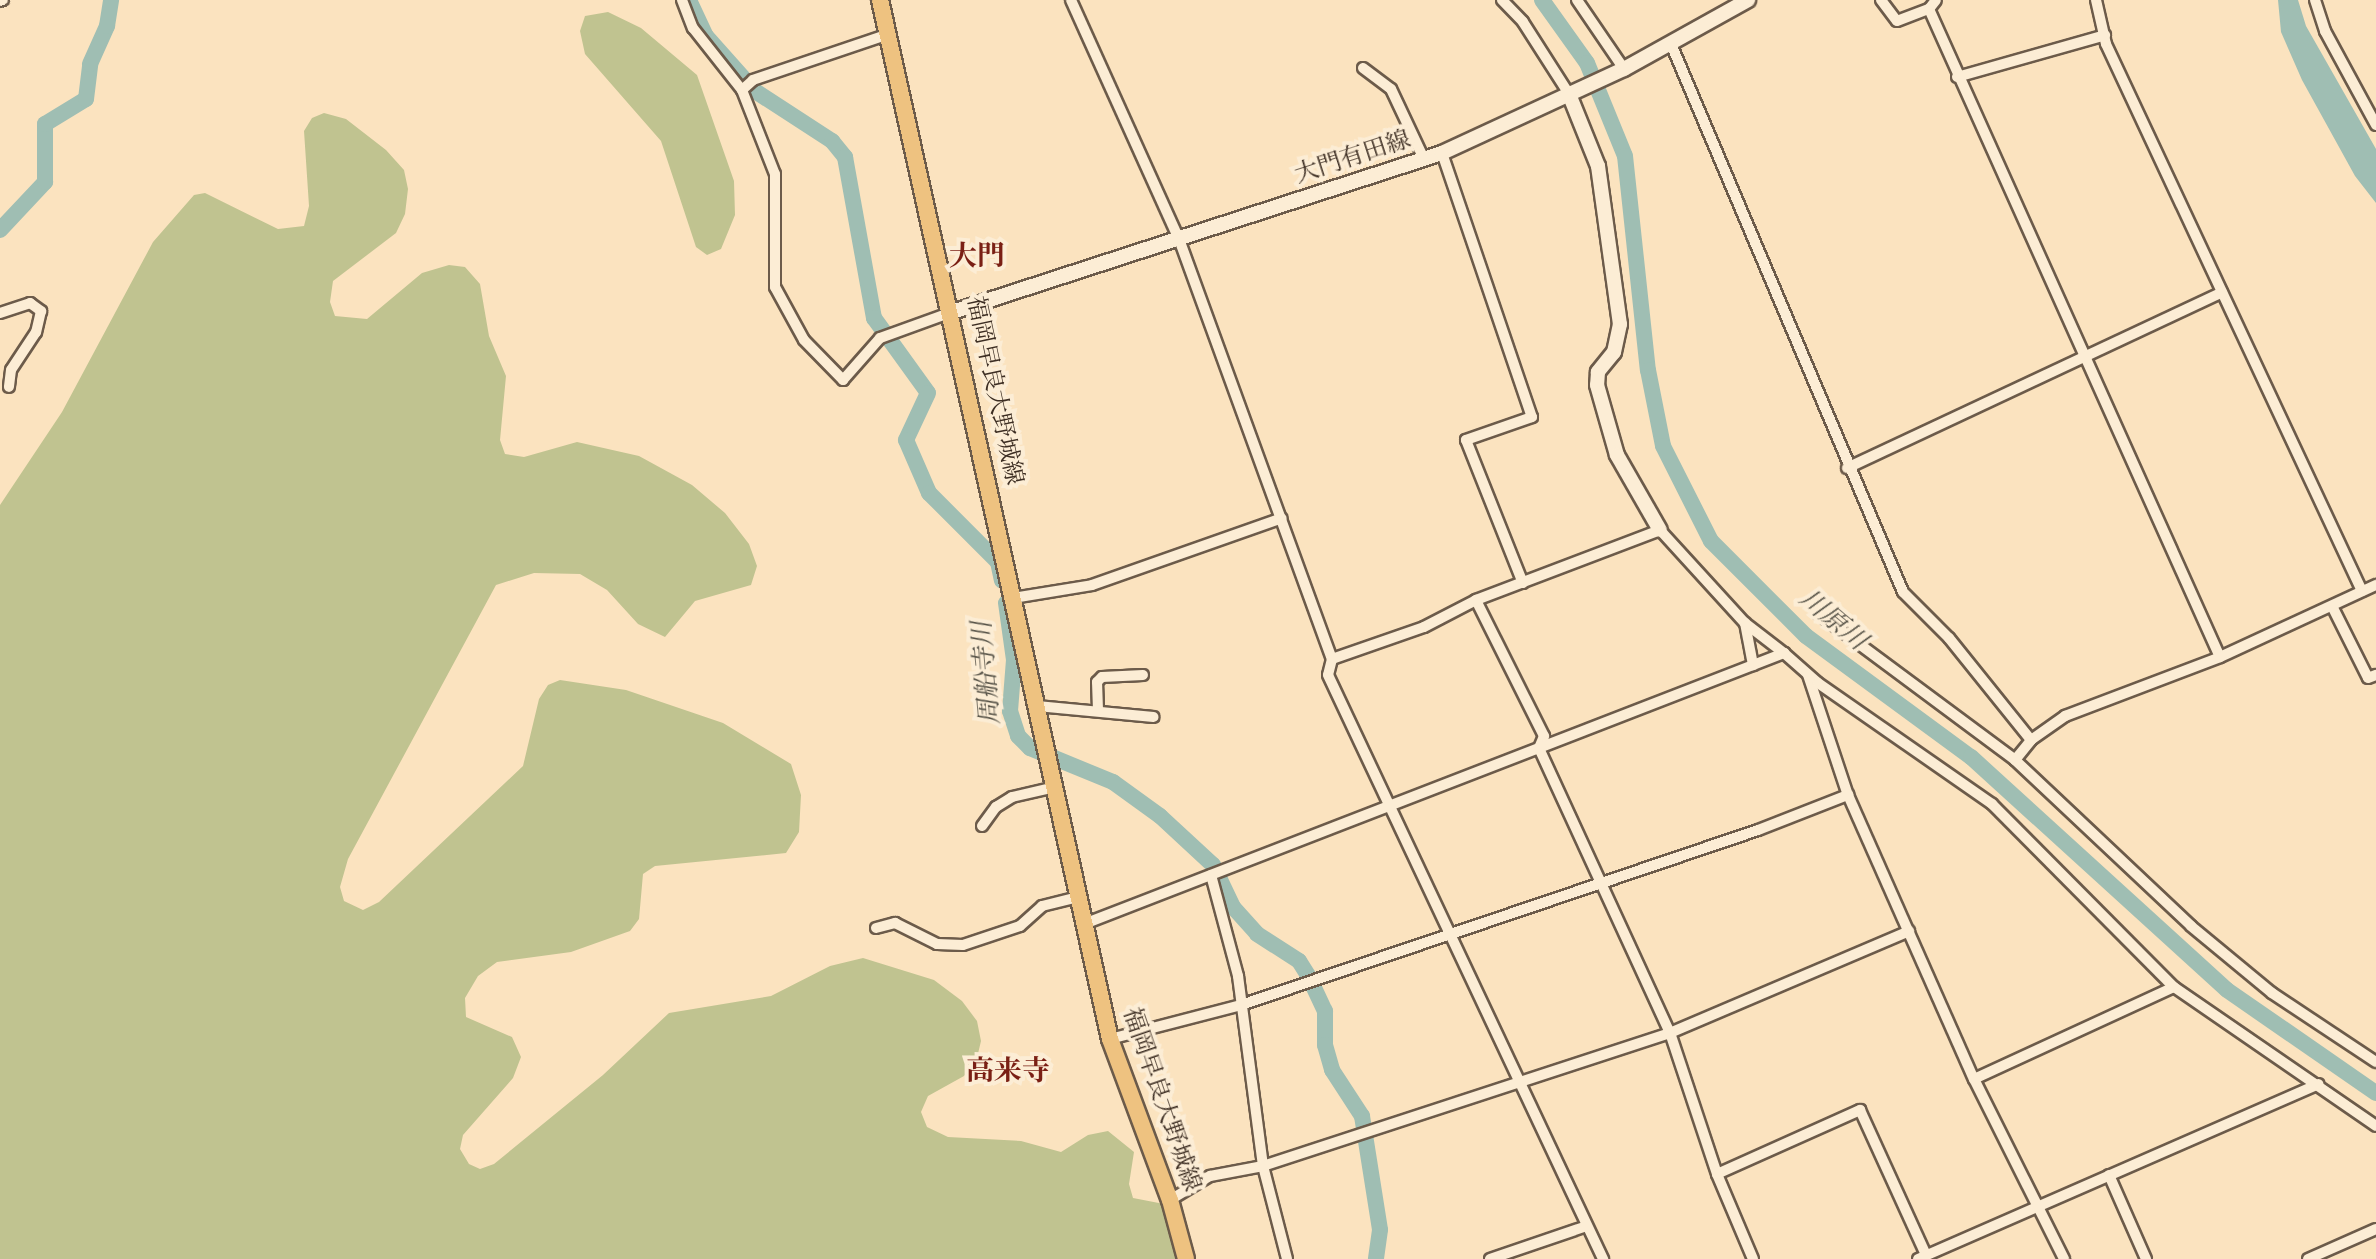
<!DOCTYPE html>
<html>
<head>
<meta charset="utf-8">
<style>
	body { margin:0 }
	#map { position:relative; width:2376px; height:1259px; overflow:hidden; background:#fbe3bf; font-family:"Old Standard TT","Noto Serif JP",serif }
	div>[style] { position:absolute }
	.green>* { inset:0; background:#c0c390 }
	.water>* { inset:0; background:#9fbeb3 }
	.river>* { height:16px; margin:-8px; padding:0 8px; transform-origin:8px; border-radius:8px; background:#9fbeb3 }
	.roads { filter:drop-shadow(2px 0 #6c5b4a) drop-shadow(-2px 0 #6c5b4a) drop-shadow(0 2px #6c5b4a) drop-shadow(0 -2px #6c5b4a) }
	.minor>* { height:10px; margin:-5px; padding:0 5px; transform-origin:5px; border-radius:5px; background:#fcedd5 }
	.tertiary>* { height:14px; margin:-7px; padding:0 7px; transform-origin:7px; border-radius:7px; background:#fcedd5 }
	.secondary>* { height:14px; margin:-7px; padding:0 7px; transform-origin:7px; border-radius:7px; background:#fcedd5 }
	.primary>* { height:16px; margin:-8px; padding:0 8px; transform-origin:8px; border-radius:8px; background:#eec280 }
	span { translate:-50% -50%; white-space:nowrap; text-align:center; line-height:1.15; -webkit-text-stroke:8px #fcedd5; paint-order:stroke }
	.street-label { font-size:24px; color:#3d2e23 }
	.water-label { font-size:26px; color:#565247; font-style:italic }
	.quarter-label { font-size:28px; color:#7a1f14; font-weight:700 }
</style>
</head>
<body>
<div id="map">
	<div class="green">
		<i style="clip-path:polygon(608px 12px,641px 28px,697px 75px,734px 181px,735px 215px,721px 249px,707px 255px,696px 247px,661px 141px,585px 54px,580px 31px,585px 16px)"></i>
		<i style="clip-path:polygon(324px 113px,346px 119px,386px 150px,404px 170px,408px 189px,405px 214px,396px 233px,333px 281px,330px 302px,335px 316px,367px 319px,422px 273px,449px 265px,465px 267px,480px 284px,489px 336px,506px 376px,500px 440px,505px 454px,524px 457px,577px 442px,639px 456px,692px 485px,725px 513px,749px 544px,757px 566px,751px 585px,695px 601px,665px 637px,638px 624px,607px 590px,580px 574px,534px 573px,496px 585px,348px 859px,340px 887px,344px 901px,363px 910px,379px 902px,523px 766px,539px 699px,548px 685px,560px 680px,626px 690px,723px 723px,791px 764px,801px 795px,799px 832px,786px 853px,655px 866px,643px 874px,639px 919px,630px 931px,571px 952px,497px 962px,478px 976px,465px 998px,466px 1017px,512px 1037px,521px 1057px,513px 1078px,463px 1135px,460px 1149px,469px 1164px,480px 1169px,494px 1164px,603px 1075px,669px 1013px,771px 996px,830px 966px,863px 958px,934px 980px,962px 1001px,977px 1021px,981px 1041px,976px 1062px,964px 1076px,928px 1096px,921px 1112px,927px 1127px,948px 1137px,1021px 1141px,1061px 1152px,1088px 1135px,1108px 1131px,1134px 1152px,1129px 1184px,1133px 1198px,1164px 1204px,1177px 1259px,0 1259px,0 505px,62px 412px,153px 242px,194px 195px,205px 193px,278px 229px,304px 226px,309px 206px,304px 131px,312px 118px)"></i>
	</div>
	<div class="water">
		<i style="clip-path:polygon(2278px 0,2298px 0,2306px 26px,2376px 149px,2376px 203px,2355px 176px,2302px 80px,2281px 32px)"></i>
	</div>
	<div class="river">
		<i style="left:689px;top:0;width:40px;rotate:65deg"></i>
		<i style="left:706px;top:36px;width:74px;rotate:48.3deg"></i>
		<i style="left:755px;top:91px;width:92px;rotate:33deg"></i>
		<i style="left:832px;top:141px;width:21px;rotate:51deg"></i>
		<i style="left:845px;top:157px;width:164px;rotate:79.8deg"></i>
		<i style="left:874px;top:318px;width:92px;rotate:54.2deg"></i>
		<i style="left:928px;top:393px;width:52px;rotate:115.1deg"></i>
		<i style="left:906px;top:440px;width:58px;rotate:66.5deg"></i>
		<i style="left:929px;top:493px;width:98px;rotate:45deg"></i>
		<i style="left:998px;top:562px;width:19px;rotate:78deg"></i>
		<i style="left:1542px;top:0;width:77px;rotate:54.5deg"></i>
		<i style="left:1587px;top:63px;width:100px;rotate:67.8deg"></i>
		<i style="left:1625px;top:156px;width:215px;rotate:83.9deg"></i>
		<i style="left:1648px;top:370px;width:77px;rotate:78.8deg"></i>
		<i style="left:1663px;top:446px;width:106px;rotate:63.2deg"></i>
		<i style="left:1711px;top:541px;width:134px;rotate:45deg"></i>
		<i style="left:1806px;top:636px;width:205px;rotate:36.3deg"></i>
		<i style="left:1971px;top:757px;width:346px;rotate:42.3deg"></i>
		<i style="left:2227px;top:990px;width:181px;rotate:34.7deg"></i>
		<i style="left:0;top:230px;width:66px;rotate:-46.8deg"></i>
		<i style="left:45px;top:182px;width:58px;rotate:-90deg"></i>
		<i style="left:45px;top:124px;width:48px;rotate:-31.4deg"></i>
		<i style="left:86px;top:99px;width:35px;rotate:-83deg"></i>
		<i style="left:90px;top:64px;width:42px;rotate:-65.9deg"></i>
		<i style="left:107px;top:26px;width:26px;rotate:-81deg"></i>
		<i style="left:1006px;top:603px;width:58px;rotate:82deg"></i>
		<i style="left:1014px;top:660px;width:51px;rotate:94.5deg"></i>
		<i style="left:1010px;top:711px;width:26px;rotate:72deg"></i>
		<i style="left:1018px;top:736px;width:17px;rotate:45deg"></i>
		<i style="left:1030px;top:748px;width:90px;rotate:22.3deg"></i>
		<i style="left:1113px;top:782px;width:58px;rotate:35.9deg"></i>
		<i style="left:1160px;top:816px;width:72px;rotate:42.8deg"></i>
		<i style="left:1213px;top:865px;width:47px;rotate:64.5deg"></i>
		<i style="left:1233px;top:907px;width:36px;rotate:48deg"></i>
		<i style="left:1257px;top:934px;width:50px;rotate:32.7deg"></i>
		<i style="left:1299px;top:961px;width:19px;rotate:58deg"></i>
		<i style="left:1309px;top:977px;width:38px;rotate:65deg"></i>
		<i style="left:1325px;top:1011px;width:34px;rotate:90deg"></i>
		<i style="left:1325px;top:1045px;width:26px;rotate:74deg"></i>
		<i style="left:1332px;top:1070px;width:55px;rotate:56.9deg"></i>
		<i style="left:1362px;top:1116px;width:115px;rotate:81deg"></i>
		<i style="left:1380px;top:1230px;width:29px;rotate:98deg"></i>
	</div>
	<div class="roads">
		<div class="minor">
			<i style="left:682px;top:0;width:30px;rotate:69deg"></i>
			<i style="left:693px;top:28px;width:79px;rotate:51.7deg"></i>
			<i style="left:742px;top:90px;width:90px;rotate:68.6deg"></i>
			<i style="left:775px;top:174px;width:113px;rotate:90deg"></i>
			<i style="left:775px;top:287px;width:60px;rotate:61.3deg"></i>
			<i style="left:804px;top:340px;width:56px;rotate:45.7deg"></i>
			<i style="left:843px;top:380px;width:56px;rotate:-48.6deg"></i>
			<i style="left:880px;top:338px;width:77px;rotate:-19.9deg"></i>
			<i style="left:1071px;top:0;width:262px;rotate:65.7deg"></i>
			<i style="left:1179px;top:239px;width:447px;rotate:70deg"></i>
			<i style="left:1332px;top:659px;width:16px;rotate:104deg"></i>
			<i style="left:1328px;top:675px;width:646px;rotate:64.78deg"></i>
			<i style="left:1502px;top:0;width:30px;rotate:46deg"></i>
			<i style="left:1523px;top:22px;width:85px;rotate:57.4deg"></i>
			<i style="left:1577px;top:0;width:83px;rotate:55.7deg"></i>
			<i style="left:1881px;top:0;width:26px;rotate:53deg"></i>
			<i style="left:1897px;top:21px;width:34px;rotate:-21deg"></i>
			<i style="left:1929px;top:9px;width:11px;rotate:-52deg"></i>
			<i style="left:2096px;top:0;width:45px;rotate:77.2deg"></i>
			<i style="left:2106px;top:44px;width:604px;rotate:64.92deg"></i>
			<i style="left:2315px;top:0;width:33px;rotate:72deg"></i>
			<i style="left:2325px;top:31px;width:107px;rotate:61.5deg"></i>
			<i style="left:0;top:1px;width:3px;rotate:-18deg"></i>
			<i style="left:1929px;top:9px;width:710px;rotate:65.82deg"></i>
			<i style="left:1671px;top:44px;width:595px;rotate:67.05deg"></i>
			<i style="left:1903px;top:592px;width:65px;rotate:45deg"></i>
			<i style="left:1949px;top:638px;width:131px;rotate:51.2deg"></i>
			<i style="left:1363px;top:68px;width:35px;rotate:37deg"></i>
			<i style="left:1391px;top:89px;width:77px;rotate:64.8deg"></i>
			<i style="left:1957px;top:77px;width:154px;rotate:-15.8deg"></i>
			<i style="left:742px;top:90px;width:15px;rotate:-42deg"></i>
			<i style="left:753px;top:80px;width:144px;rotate:-18.7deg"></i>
			<i style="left:1442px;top:153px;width:279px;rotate:71.2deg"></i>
			<i style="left:1532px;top:417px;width:70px;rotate:160.8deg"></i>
			<i style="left:1466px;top:440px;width:154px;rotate:68.3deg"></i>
			<i style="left:0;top:313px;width:32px;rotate:-18deg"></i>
			<i style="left:30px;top:303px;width:14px;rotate:36deg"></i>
			<i style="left:41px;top:311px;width:22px;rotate:103deg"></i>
			<i style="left:36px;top:332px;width:45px;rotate:123.3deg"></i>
			<i style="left:11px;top:370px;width:17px;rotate:97deg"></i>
			<i style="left:1847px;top:468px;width:414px;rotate:-25.1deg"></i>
			<i style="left:1013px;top:598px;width:80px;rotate:-9.3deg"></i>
			<i style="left:1092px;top:585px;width:201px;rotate:-19.4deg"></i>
			<i style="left:2332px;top:606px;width:80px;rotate:63.4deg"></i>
			<i style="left:2368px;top:678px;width:9px;rotate:-21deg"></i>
			<i style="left:1816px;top:612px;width:248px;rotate:36.6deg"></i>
			<i style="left:2015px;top:760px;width:242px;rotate:43.3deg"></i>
			<i style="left:2191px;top:926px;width:105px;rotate:39.6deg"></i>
			<i style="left:2272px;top:993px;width:125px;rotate:33.6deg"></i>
			<i style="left:1745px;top:623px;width:49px;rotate:37.6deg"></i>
			<i style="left:1332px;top:659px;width:97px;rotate:-19.2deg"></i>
			<i style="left:1424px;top:627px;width:59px;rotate:-27.4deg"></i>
			<i style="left:1808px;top:675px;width:126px;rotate:71.6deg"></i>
			<i style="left:1848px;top:795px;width:311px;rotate:66.1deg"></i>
			<i style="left:1974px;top:1079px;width:201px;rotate:63.4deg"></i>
			<i style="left:1037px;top:706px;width:117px;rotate:5.4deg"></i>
			<i style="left:1098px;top:710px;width:28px;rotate:-92deg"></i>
			<i style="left:1097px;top:682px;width:7px;rotate:-45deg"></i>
			<i style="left:1102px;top:677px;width:41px;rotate:-2.8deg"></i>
			<i style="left:2015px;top:760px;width:26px;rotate:-51deg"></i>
			<i style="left:2031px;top:740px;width:42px;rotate:-35.2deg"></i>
			<i style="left:2065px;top:716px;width:166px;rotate:-20.8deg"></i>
			<i style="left:2220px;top:657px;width:172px;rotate:-24.8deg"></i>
			<i style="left:982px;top:826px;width:24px;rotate:-54deg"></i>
			<i style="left:996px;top:807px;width:19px;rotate:-32deg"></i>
			<i style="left:1012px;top:797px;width:44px;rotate:-13.1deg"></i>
			<i style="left:1211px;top:875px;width:105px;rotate:75deg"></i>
			<i style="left:1238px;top:976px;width:192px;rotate:82.5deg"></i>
			<i style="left:1263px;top:1166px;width:96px;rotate:75.5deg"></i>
			<i style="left:1084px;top:924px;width:751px;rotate:-21.16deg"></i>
			<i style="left:1784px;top:653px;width:45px;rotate:41.4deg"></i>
			<i style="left:1818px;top:683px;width:212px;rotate:34.8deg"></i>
			<i style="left:1992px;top:804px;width:258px;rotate:45.2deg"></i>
			<i style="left:2174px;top:987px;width:245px;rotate:34.5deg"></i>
			<i style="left:876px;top:928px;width:20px;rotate:-15deg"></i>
			<i style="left:895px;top:923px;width:47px;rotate:26.6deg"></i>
			<i style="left:937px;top:944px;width:26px;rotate:2deg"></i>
			<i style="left:963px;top:945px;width:60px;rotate:-18.4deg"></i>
			<i style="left:1020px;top:926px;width:30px;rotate:-42deg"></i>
			<i style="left:1042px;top:906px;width:38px;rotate:-14deg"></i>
			<i style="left:1110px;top:1039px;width:135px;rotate:-14.5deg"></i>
			<i style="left:1241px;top:1005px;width:546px;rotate:-18.7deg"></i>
			<i style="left:1758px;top:830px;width:97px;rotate:-21.3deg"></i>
			<i style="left:1974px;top:1079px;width:220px;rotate:-24.7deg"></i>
			<i style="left:1717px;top:1174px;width:157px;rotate:-24.1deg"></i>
			<i style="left:1860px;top:1110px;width:159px;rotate:65.5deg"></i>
			<i style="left:2109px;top:1175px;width:92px;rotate:66.2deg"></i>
			<i style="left:1170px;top:1200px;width:47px;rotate:-31deg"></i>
			<i style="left:1210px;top:1176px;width:54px;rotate:-10.7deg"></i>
			<i style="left:1263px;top:1166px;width:428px;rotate:-18.1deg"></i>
			<i style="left:1670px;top:1033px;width:260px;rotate:-23.1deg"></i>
			<i style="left:1490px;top:1259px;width:102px;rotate:-18.8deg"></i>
			<i style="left:1753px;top:1259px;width:92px;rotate:-113deg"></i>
			<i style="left:1717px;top:1174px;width:149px;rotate:-108.4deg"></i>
			<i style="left:1670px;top:1033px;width:314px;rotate:-114.7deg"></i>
			<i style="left:1539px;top:748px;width:13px;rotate:-67deg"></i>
			<i style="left:1544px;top:736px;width:152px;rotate:-116.6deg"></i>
			<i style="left:1476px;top:600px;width:197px;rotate:-20.8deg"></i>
			<i style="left:1660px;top:530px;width:126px;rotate:47.6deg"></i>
			<i style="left:1745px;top:623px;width:43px;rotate:79.2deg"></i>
			<i style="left:1918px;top:1259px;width:437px;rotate:-23.6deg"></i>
			<i style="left:2308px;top:1259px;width:74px;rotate:-23.8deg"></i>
		</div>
		<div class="tertiary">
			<i style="left:1569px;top:94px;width:78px;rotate:68.1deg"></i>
			<i style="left:1598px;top:166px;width:160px;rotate:82.1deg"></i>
			<i style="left:1620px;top:324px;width:29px;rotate:102deg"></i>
			<i style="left:1614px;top:352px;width:26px;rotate:129deg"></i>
			<i style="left:1598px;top:372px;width:13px;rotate:94deg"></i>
			<i style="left:1597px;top:385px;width:73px;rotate:74.1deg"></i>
			<i style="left:1617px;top:455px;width:86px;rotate:60.2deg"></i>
		</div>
		<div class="secondary">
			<i style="left:952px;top:312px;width:515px;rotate:-17.98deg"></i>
			<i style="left:1442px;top:153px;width:200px;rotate:-24.8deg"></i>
			<i style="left:1624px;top:69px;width:142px;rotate:-29.1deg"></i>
		</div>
		<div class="primary">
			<i style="left:880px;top:0;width:1064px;rotate:77.52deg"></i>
			<i style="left:1110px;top:1039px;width:172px;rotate:69.6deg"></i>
			<i style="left:1170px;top:1200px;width:61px;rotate:74.8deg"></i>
		</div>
	</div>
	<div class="street-label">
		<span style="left:1353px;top:159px;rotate:-18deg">大門有田線</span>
		<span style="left:993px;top:391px;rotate:78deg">福岡早良大野城線</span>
		<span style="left:1160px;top:1100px;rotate:71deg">福岡早良大野城線</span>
	</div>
	<div class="water-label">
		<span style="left:1832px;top:621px;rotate:40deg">川原川</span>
		<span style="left:988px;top:673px;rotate:-95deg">周船寺川</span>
	</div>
	<div class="quarter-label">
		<span style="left:977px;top:258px">大門</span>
		<span style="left:1008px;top:1073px">高来寺</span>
	</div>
</div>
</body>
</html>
